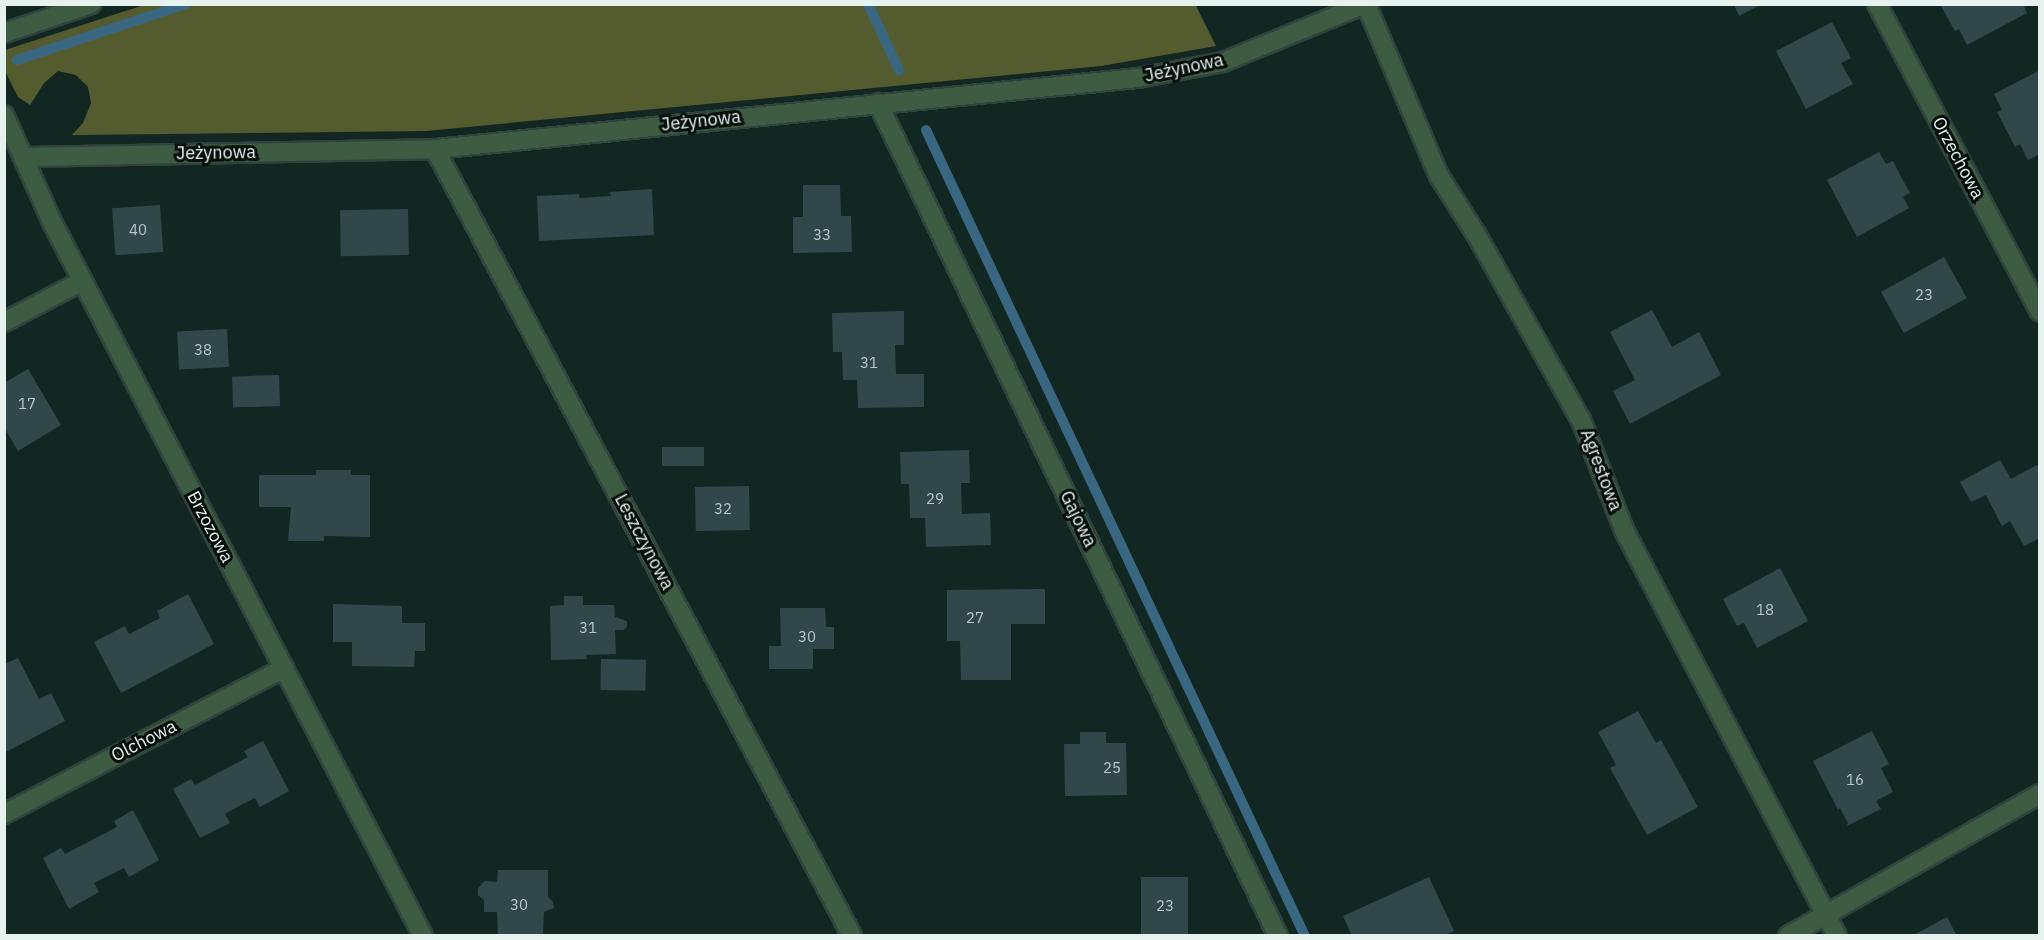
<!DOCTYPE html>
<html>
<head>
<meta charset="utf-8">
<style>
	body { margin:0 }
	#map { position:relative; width:2044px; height:940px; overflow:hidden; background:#132722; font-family:"IBM Plex Sans",sans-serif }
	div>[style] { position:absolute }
	.forest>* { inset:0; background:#545c2f }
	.stream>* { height:10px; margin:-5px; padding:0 5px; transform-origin:5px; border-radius:5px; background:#396782 }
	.building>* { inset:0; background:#31474a; transform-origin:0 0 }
	.roads { filter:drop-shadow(2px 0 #31433f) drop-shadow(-2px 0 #31433f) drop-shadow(0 2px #31433f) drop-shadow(0 -2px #31433f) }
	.minor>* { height:18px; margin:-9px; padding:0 9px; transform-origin:9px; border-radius:9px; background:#3e5c41 }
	span { translate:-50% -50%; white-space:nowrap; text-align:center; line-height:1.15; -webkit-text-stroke:6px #060e0b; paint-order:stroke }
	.number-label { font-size:15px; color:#b9c7c5 }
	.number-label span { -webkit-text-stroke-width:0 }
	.street-label { font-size:18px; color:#e6f2ee }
	.frame { position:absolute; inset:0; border:6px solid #e6f2ee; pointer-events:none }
</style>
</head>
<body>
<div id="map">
	<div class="forest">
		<i style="clip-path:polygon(144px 5px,1195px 4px,1216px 46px,1101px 66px,426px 131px,72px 135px,83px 123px,91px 103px,88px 87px,76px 75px,58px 71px,44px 83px,30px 105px,18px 97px,5px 71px,5px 50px)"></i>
	</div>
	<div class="stream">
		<i style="left:868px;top:4px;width:73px;rotate:64.8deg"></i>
		<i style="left:17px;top:60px;width:178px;rotate:-18.3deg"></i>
		<i style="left:926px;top:130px;width:891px;rotate:64.82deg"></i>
	</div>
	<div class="building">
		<i style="clip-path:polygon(1940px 4px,2023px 4px,2027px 13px,1967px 45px,1959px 29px,1955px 31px)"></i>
		<i style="clip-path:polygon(1734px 5px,1760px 5px,1739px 16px)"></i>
		<i style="clip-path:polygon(1832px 22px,1851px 58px,1841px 63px,1853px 84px,1806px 109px,1776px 51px)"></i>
		<i style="clip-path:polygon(2040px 70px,2040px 154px,2028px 160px,2020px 144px,2015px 147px,1997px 112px,2002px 110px,1994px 94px)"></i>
		<i style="clip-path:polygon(1879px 152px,1886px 164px,1893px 161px,1901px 177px,1910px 193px,1903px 197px,1909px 208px,1857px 237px,1827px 180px)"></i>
		<i style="clip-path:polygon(803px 185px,840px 185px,841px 216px,851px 216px,852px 252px,793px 253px,793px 217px,803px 217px)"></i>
		<i style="clip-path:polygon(652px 189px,654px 235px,539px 241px,537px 196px,579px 194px,579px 198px,611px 196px,610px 192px)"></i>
		<i style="left:160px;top:205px;width:47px;height:48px;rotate:86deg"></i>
		<i style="left:408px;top:209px;width:46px;height:68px;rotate:89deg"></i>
		<i style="left:1944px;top:257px;width:47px;height:72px;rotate:61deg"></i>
		<i style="clip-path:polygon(1652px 310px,1672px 347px,1699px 332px,1721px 375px,1630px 424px,1613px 391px,1635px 380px,1610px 332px)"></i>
		<i style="clip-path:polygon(904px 311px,904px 345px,895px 345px,896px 374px,924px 374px,924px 407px,858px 408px,857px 380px,843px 380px,842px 352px,833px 352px,832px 313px)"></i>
		<i style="left:227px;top:329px;width:38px;height:50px;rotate:87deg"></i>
		<i style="clip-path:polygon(28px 369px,61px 425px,18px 451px,4px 427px,4px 383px)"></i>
		<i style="left:279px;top:375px;width:31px;height:47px;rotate:88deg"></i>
		<i style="left:662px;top:447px;width:42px;height:19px"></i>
		<i style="clip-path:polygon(969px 450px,970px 483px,961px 483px,962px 514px,990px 513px,991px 545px,926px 547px,925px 518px,910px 518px,909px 484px,901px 484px,900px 452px)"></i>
		<i style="clip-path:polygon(2000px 460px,2011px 479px,2037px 465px,2040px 470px,2040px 538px,2024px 546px,2010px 521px,2002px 526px,1986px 495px,1971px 502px,1960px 482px)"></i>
		<i style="clip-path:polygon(316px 470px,351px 470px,351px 475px,370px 475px,370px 537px,324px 536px,324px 541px,288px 541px,291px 507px,259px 507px,259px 475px,316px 475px)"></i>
		<i style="left:749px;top:486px;width:44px;height:54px;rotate:89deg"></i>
		<i style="clip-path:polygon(1780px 568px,1808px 621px,1757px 648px,1744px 623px,1737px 626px,1723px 599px)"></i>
		<i style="clip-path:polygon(1045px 589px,1045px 624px,1011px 624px,1011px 680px,961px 680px,960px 641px,947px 641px,947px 590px)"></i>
		<i style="clip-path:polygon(188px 594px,214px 644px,121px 693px,94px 642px,125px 626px,129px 634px,160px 618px,157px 611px)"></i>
		<i style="clip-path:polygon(564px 596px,583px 596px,583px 605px,614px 605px,615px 617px,627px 621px,627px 627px,623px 630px,615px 630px,616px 654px,586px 655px,587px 659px,551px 660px,550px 606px,564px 605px)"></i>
		<i style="clip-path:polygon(333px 604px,402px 606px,402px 623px,425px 623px,425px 651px,415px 651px,414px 667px,352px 666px,352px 642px,333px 642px)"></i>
		<i style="clip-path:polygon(780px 608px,825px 608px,826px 627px,834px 627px,834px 649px,813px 649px,813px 669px,769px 669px,769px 646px,781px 646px)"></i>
		<i style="clip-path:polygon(18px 658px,39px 699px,51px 693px,65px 721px,4px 753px,4px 664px)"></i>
		<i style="left:601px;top:659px;width:45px;height:31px;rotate:1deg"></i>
		<i style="clip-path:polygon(1638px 711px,1656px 743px,1661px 740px,1698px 807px,1647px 835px,1610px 768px,1616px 765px,1598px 732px)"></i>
		<i style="clip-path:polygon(1872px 731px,1889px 764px,1881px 768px,1893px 792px,1876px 801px,1881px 809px,1847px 826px,1848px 823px,1840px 808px,1838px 810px,1813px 761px)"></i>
		<i style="clip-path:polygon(1080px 732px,1106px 732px,1106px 743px,1126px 743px,1127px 795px,1065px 796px,1064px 744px,1080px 744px)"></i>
		<i style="clip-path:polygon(263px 741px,289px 791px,260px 807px,255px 798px,239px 806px,225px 814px,230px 823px,200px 838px,173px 789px,191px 779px,195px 785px,248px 757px,244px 751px)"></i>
		<i style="clip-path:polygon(133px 810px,159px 860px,129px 877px,124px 868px,94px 883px,99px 892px,69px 909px,43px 858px,61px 848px,65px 854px,117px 827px,114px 821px)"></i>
		<i style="clip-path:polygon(498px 870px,548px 870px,548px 897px,553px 902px,554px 908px,544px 912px,543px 936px,498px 936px,497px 912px,484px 912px,484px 900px,478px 895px,478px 888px,485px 881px,497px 882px)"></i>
		<i style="left:1141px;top:877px;width:47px;height:59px"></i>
		<i style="clip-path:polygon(1429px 877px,1454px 931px,1443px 936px,1352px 936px,1343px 916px)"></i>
		<i style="clip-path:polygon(1947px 917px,1957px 936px,1912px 936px)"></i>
	</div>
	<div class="roads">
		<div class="minor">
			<i style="left:1366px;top:4px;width:187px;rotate:67deg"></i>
			<i style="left:1439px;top:176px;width:69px;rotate:57.5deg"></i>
			<i style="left:1476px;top:234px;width:214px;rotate:60.6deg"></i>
			<i style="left:1581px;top:420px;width:120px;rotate:68.6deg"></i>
			<i style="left:1625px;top:532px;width:456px;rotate:62.3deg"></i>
			<i style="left:1877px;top:4px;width:348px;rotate:62.1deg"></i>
			<i style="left:4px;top:33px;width:92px;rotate:-18.4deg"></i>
			<i style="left:878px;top:103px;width:924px;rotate:64.35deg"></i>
			<i style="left:4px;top:115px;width:120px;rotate:65.8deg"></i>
			<i style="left:53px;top:224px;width:802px;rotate:62.54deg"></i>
			<i style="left:435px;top:149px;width:891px;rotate:62.08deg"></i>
			<i style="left:23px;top:157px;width:412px;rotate:-1.1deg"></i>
			<i style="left:435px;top:149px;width:707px;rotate:-5.77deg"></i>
			<i style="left:1138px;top:78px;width:86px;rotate:-10.7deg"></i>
			<i style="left:1223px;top:62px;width:153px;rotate:-22.2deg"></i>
			<i style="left:4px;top:322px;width:88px;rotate:-27.7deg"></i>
			<i style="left:4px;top:814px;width:316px;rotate:-27.5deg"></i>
			<i style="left:1788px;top:936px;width:289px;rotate:-29.4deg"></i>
		</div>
	</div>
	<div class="number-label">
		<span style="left:138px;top:230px">40</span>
		<span style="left:822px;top:235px">33</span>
		<span style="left:1924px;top:295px">23</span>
		<span style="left:203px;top:350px">38</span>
		<span style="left:869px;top:363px">31</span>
		<span style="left:27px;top:404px">17</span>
		<span style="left:935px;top:499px">29</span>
		<span style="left:723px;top:509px">32</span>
		<span style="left:1765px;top:610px">18</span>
		<span style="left:975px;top:618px">27</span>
		<span style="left:588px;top:628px">31</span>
		<span style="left:807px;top:637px">30</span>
		<span style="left:1112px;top:768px">25</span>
		<span style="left:1855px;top:780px">16</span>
		<span style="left:519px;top:905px">30</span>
		<span style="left:1165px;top:906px">23</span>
	</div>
	<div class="street-label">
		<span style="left:1184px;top:68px;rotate:-12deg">Jeżynowa</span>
		<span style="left:701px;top:121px;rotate:-6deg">Jeżynowa</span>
		<span style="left:216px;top:153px;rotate:-1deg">Jeżynowa</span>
		<span style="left:1958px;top:158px;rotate:62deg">Orzechowa</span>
		<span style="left:1601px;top:470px;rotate:69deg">Agrestowa</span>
		<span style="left:1078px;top:519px;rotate:64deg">Gajowa</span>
		<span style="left:210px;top:527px;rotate:62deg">Brzozowa</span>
		<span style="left:644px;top:542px;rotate:62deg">Leszczynowa</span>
		<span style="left:144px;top:741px;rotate:-27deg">Olchowa</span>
	</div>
	<div class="frame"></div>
</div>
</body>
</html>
